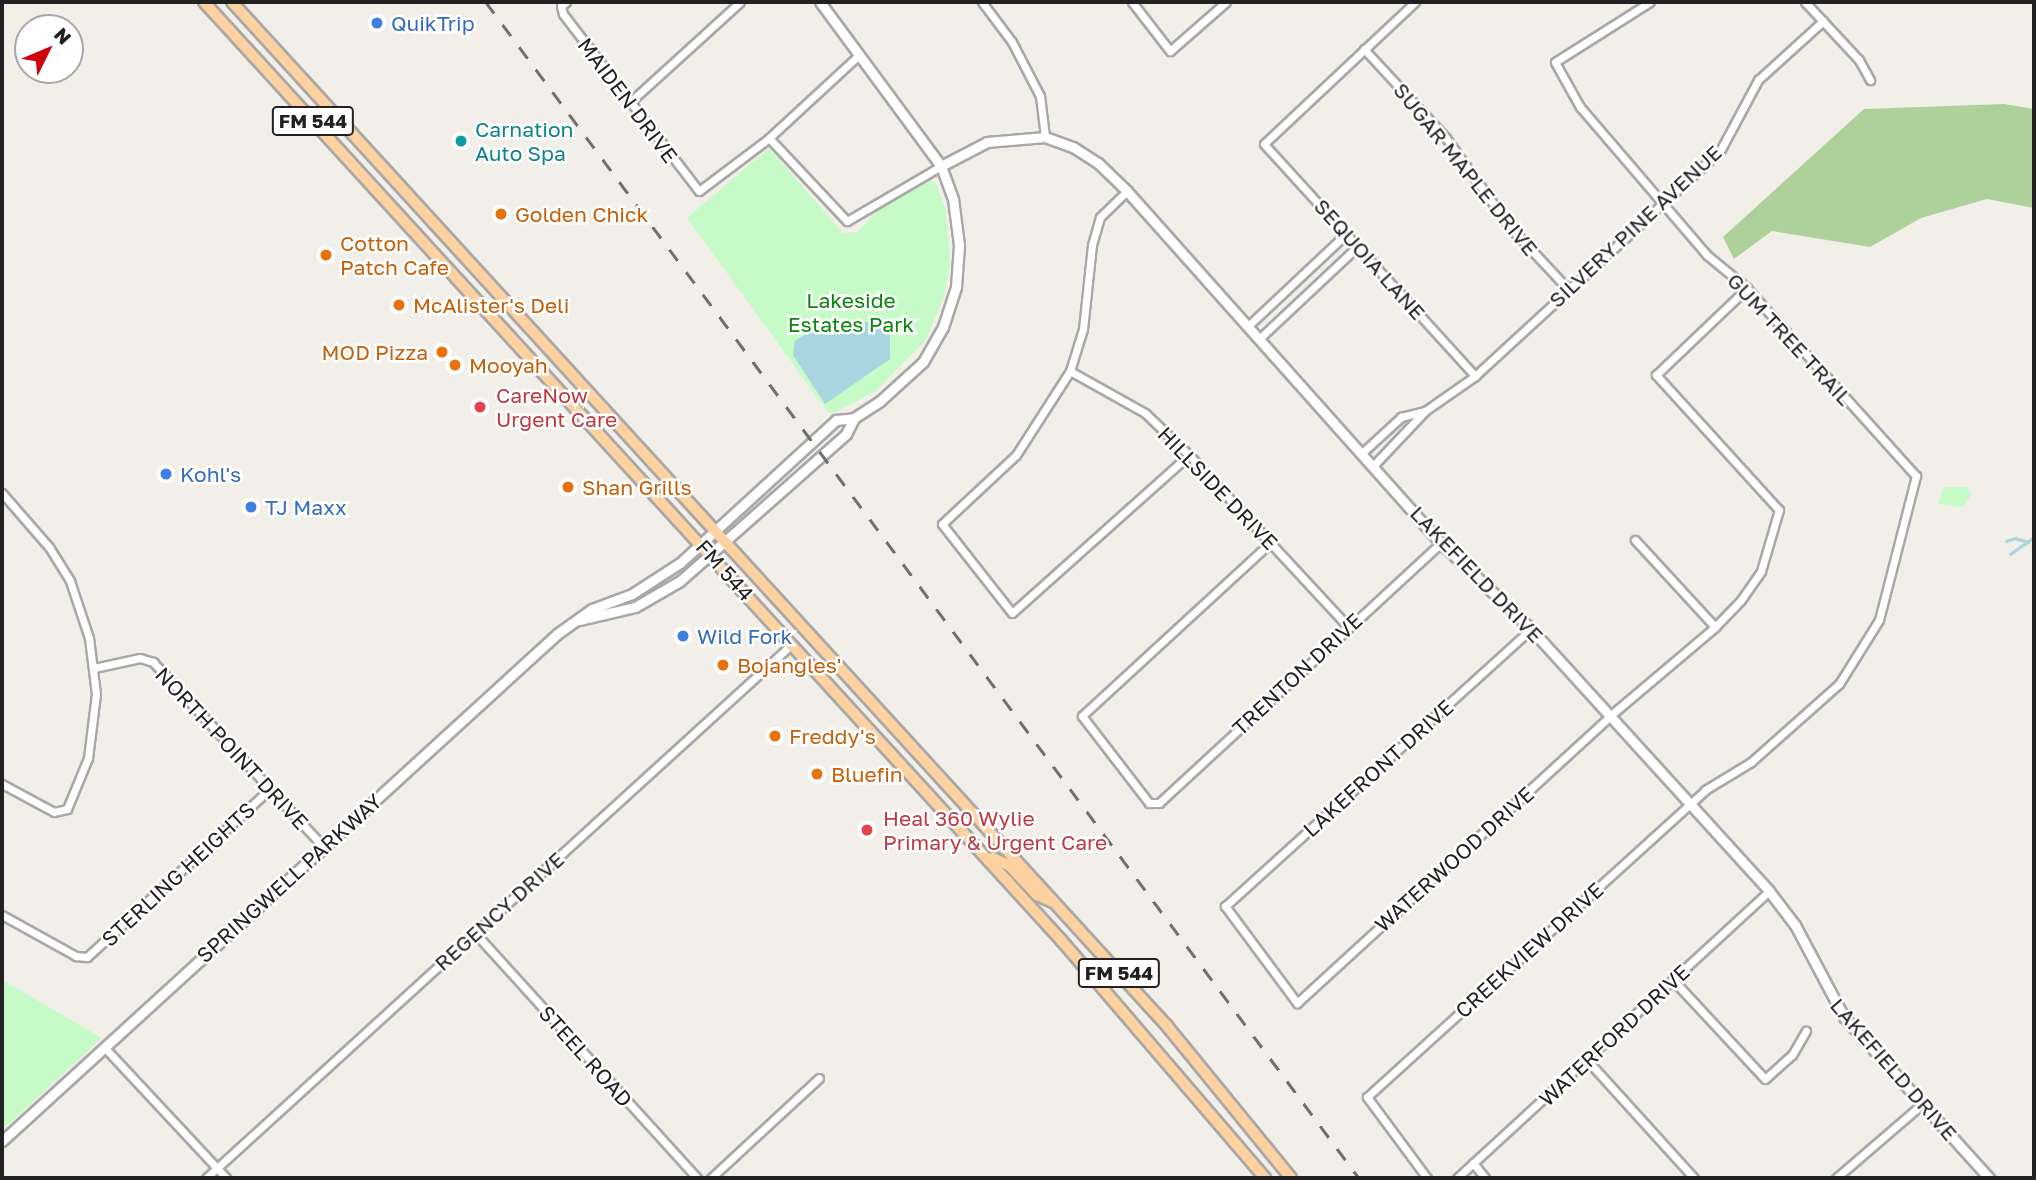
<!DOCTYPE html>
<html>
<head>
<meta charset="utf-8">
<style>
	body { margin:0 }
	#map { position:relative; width:2036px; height:1180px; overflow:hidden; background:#f2eee8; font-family:"Golos Text",sans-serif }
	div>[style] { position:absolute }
	.forest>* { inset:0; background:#aed19c }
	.park>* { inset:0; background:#c6fbc7 }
	.water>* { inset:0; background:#a8d5e0 }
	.stream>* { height:2.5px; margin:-1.25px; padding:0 1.25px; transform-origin:1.25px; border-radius:1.25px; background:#a8d5e0 }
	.roads { filter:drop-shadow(2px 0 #a8a8a8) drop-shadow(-2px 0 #a8a8a8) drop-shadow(0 2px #a8a8a8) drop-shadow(0 -2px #a8a8a8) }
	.minor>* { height:7px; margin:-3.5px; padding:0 3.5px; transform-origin:3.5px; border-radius:3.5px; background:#fff }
	.tertiary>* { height:9px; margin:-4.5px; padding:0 4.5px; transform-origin:4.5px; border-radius:4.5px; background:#fff }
	.primary>* { height:10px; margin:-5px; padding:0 5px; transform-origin:5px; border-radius:5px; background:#fed1a1 }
	.rail>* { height:2.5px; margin-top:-1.25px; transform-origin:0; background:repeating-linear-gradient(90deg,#6f6f6f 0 14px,transparent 0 28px) }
	.dots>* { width:19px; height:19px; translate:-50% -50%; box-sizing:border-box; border:4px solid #fff; border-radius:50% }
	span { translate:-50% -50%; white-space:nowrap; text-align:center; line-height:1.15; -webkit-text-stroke:5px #fff; paint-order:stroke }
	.shield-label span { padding:2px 5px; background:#fff; border:2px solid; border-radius:5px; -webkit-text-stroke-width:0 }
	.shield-label { font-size:19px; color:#212121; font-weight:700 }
	.shop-label { font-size:21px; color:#366cbe }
	.left { translate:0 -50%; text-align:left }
	.street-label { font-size:21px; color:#212121 }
	.culture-label { font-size:21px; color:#0d838f }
	.food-label { font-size:21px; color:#c56008 }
	.right { translate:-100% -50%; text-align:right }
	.park-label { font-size:21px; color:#0a850e }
	.health-label { font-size:21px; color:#be3a42 }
	.frame { position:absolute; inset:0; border:4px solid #212121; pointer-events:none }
	.north { position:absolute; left:14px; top:14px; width:70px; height:70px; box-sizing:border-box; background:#fff; border:2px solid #a6a6a6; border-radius:50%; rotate:47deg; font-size:19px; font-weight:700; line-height:28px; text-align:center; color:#212121 }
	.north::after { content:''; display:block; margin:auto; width:24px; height:32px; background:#d2000a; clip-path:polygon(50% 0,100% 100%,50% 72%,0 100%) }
</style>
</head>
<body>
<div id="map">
	<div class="forest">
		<i style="clip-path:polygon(2004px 104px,2034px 109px,2034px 208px,1987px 199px,1921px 218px,1870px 247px,1772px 231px,1734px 259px,1723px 237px,1864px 109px)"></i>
	</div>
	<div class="park">
		<i style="clip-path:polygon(769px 148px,843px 233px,857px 232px,888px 201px,929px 180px,936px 183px,946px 211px,950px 262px,945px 293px,926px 340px,876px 391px,830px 415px,687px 218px)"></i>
		<i style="clip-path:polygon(1944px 487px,1967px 487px,1971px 496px,1962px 507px,1938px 504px)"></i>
		<i style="clip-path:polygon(2px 980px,102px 1038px,2px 1130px)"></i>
	</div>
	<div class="water">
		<i style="clip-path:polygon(870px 320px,890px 333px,890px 359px,825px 404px,793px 355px,795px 341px,813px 329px,848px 332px)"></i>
	</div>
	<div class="stream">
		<i style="left:2006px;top:541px;width:9px;rotate:-18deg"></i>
		<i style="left:2015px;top:538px;width:14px;rotate:17deg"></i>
		<i style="left:2010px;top:554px;width:29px;rotate:-35deg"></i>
	</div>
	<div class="roads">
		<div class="minor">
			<i style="left:566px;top:2px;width:6px;rotate:141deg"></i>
			<i style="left:561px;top:6px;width:8px;rotate:76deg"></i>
			<i style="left:563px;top:14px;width:223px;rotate:52.5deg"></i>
			<i style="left:699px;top:191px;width:88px;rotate:-37.1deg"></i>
			<i style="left:769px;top:138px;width:122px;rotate:-42.7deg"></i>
			<i style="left:982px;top:2px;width:50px;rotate:53.1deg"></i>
			<i style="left:1012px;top:42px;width:61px;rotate:62.6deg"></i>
			<i style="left:1040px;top:96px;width:41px;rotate:83deg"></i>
			<i style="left:1132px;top:2px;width:62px;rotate:52.2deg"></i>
			<i style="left:1170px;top:51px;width:74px;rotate:-41.2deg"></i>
			<i style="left:1415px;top:2px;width:207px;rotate:136.8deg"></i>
			<i style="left:1264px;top:144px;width:314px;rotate:47.7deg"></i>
			<i style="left:1805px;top:2px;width:79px;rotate:47deg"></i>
			<i style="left:1859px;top:60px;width:23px;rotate:61deg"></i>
			<i style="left:1364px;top:49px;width:121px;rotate:47.3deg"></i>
			<i style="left:1446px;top:138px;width:110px;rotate:54.3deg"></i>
			<i style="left:1510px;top:227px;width:85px;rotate:46.9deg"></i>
			<i style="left:629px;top:103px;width:150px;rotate:-42.3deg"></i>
			<i style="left:769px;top:138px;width:114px;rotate:46.8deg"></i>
			<i style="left:847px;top:221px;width:109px;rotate:-30.3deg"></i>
			<i style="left:1127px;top:191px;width:37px;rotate:136deg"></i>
			<i style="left:1100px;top:217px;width:29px;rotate:106deg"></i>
			<i style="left:1092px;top:245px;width:84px;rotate:96.1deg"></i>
			<i style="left:1083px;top:329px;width:44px;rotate:107.2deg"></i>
			<i style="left:1070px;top:371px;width:100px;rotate:122.7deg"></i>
			<i style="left:1016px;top:455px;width:101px;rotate:137deg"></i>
			<i style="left:942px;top:524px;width:113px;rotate:51.8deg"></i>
			<i style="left:1012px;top:613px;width:237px;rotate:-41.8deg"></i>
			<i style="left:1248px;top:326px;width:136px;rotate:-43.2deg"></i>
			<i style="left:1260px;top:338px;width:134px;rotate:-43.2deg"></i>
			<i style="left:1070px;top:371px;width:86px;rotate:29.2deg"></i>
			<i style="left:1145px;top:413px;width:61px;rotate:43.7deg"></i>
			<i style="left:1189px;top:455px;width:234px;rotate:47.2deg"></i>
			<i style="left:1425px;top:411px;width:61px;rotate:-35deg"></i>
			<i style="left:1475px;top:376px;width:333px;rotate:-42.6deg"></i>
			<i style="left:1720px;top:151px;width:81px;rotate:-61.8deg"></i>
			<i style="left:1758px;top:80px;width:88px;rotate:-42.2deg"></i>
			<i style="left:1363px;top:452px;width:52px;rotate:-42.6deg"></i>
			<i style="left:1401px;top:417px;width:25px;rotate:-14deg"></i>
			<i style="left:1425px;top:411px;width:74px;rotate:133.4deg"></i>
			<i style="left:2px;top:493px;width:72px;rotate:49deg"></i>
			<i style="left:49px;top:547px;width:40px;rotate:58deg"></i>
			<i style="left:70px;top:581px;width:60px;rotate:71.6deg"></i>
			<i style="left:89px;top:638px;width:56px;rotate:82.9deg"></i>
			<i style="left:96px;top:694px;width:64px;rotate:97.1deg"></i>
			<i style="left:88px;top:758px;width:55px;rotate:112.4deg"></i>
			<i style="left:67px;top:809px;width:13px;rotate:167deg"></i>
			<i style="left:54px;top:812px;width:59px;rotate:-151.7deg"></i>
			<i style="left:1635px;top:540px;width:118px;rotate:47.4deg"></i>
			<i style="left:1271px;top:542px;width:257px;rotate:137.4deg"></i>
			<i style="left:1082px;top:716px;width:110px;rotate:52.4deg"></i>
			<i style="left:1149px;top:803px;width:10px"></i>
			<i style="left:1159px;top:803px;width:384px;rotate:-42.7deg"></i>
			<i style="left:1531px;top:629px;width:413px;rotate:137.8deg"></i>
			<i style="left:1225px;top:906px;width:121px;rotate:53.4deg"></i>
			<i style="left:1297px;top:1003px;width:426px;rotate:-42.5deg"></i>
			<i style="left:1611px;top:715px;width:136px;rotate:-40.2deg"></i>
			<i style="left:1715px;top:627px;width:37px;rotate:-46deg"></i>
			<i style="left:1741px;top:600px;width:35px;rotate:-55deg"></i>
			<i style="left:1761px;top:571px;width:64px;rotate:-73.6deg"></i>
			<i style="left:1779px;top:510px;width:183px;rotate:-132.3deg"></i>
			<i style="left:1656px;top:375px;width:126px;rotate:-43.7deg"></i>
			<i style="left:94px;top:668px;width:47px;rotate:-12.3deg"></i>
			<i style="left:140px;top:658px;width:14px;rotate:17deg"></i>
			<i style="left:153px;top:662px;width:252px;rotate:47.3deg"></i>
			<i style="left:2px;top:915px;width:85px;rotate:29deg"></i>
			<i style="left:76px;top:956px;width:11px;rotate:5deg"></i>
			<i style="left:87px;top:957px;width:248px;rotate:-42.6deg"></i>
			<i style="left:475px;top:933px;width:331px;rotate:47.8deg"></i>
			<i style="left:1673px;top:980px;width:135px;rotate:47.1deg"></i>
			<i style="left:1765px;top:1079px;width:36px;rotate:-42deg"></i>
			<i style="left:1792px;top:1055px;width:28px;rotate:-60deg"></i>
			<i style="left:104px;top:1047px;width:179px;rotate:47deg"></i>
			<i style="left:1587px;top:1060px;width:159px;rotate:47.8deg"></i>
			<i style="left:1473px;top:1163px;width:19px;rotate:51deg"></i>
			<i style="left:206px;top:1178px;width:791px;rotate:-42.34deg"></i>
			<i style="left:711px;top:1178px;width:147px;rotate:-42.8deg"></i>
			<i style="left:1427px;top:1178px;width:101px;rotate:-126.5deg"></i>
			<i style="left:1367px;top:1097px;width:457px;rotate:-42.2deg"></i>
			<i style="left:1705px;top:790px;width:54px;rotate:-31.3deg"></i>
			<i style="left:1751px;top:762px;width:118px;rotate:-41.6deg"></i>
			<i style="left:1839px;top:684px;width:75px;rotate:-58deg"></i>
			<i style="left:1879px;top:620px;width:149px;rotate:-75.6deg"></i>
			<i style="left:1916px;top:476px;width:253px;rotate:-132deg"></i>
			<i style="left:1747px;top:288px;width:52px;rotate:-140.5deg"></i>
			<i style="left:1707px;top:255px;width:195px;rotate:-130.6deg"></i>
			<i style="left:1580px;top:107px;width:51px;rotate:-119.1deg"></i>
			<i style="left:1555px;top:62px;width:112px;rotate:-32.3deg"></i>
			<i style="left:1457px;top:1178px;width:424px;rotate:-42.6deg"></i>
			<i style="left:1836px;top:1178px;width:113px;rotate:-40.7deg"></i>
		</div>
		<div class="tertiary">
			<i style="left:941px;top:166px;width:52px;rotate:-27.6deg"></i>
			<i style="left:987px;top:142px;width:58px;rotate:-4.9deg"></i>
			<i style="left:1045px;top:137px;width:30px;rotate:20deg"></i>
			<i style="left:1073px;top:147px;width:30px;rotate:33deg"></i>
			<i style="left:1098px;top:163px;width:40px;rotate:44deg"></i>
			<i style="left:1127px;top:191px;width:472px;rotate:48.3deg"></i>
			<i style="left:1441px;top:543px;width:124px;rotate:43.7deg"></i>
			<i style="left:1531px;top:629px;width:354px;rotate:47.7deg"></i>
			<i style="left:1769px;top:891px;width:43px;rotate:52.6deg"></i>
			<i style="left:1795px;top:925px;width:104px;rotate:62deg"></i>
			<i style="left:1844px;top:1017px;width:217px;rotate:48deg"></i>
			<i style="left:579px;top:620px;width:57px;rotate:-13.1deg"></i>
			<i style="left:635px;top:607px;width:52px;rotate:-30deg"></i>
			<i style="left:680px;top:581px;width:222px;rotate:-41.5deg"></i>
			<i style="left:846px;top:434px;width:18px;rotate:-63deg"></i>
			<i style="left:2px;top:1141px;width:752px;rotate:-42.41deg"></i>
			<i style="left:557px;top:634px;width:43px;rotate:-35.5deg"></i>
			<i style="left:592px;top:609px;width:43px;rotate:-20.6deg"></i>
			<i style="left:632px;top:594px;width:57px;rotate:-32.9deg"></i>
			<i style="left:680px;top:563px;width:212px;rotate:-42.5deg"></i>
			<i style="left:836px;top:420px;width:18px;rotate:-6deg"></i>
			<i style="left:854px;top:418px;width:31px;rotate:-33deg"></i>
			<i style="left:880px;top:401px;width:58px;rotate:-42.2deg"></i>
			<i style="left:923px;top:362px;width:40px;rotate:-60.3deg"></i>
			<i style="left:943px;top:327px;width:42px;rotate:-72deg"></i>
			<i style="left:956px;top:287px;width:42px;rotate:-85.9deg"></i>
			<i style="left:959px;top:245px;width:46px;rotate:-97.4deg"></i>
			<i style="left:953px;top:199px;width:35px;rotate:-110deg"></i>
			<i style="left:941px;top:166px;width:204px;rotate:-126.4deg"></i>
		</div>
		<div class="primary">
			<i style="left:204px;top:2px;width:1272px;rotate:47.58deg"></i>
			<i style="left:1062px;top:941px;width:312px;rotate:49.4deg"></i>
			<i style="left:232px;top:2px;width:1387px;rotate:47.6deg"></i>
			<i style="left:1167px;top:1026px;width:196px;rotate:50.8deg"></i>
			<i style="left:988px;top:860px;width:5px;rotate:-22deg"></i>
			<i style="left:993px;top:858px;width:19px;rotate:25deg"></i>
			<i style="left:1010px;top:866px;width:40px;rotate:47deg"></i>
			<i style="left:1037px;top:895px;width:17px;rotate:24deg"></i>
		</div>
	</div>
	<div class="rail">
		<i style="left:486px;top:2px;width:1465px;rotate:53.41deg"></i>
	</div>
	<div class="dots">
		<i style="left:377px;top:23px;background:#3f7fe0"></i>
		<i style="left:461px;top:141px;background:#0f9aa8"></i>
		<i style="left:501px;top:214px;background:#e8710a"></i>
		<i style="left:326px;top:255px;background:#e8710a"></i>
		<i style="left:399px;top:305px;background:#e8710a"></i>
		<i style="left:442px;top:352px;background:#e8710a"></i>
		<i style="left:455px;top:365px;background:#e8710a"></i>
		<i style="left:480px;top:407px;background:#e0444e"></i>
		<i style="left:166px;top:474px;background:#3f7fe0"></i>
		<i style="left:568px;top:487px;background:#e8710a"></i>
		<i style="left:251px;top:507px;background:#3f7fe0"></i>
		<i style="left:683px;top:636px;background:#3f7fe0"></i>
		<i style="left:723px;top:665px;background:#e8710a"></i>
		<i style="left:775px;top:736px;background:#e8710a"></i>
		<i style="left:817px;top:774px;background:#e8710a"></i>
		<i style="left:867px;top:830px;background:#e0444e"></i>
	</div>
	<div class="shield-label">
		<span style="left:313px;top:121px">FM 544</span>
		<span style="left:1119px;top:973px">FM 544</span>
	</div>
	<div class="shop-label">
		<span class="left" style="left:391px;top:23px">QuikTrip</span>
		<span class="left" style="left:180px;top:474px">Kohl's</span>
		<span class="left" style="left:265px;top:507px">TJ Maxx</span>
		<span class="left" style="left:697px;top:636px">Wild Fork</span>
	</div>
	<div class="street-label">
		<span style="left:628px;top:100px;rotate:53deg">MAIDEN DRIVE</span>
		<span style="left:1466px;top:169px;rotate:51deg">SUGAR MAPLE DRIVE</span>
		<span style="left:1635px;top:226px;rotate:-43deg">SILVERY PINE AVENUE</span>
		<span style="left:1370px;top:259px;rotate:48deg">SEQUOIA LANE</span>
		<span style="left:1790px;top:339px;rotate:47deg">GUM TREE TRAIL</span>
		<span style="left:1218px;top:488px;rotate:46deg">HILLSIDE DRIVE</span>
		<span style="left:725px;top:570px;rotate:48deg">FM 544</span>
		<span style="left:1477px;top:574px;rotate:46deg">LAKEFIELD DRIVE</span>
		<span style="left:1297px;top:674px;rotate:-43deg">TRENTON DRIVE</span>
		<span style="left:232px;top:748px;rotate:47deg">NORTH POINT DRIVE</span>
		<span style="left:1378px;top:768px;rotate:-42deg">LAKEFRONT DRIVE</span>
		<span style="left:1454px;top:859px;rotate:-42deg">WATERWOOD DRIVE</span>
		<span style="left:178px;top:874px;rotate:-43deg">STERLING HEIGHTS</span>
		<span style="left:289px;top:878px;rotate:-42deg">SPRINGWELL PARKWAY</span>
		<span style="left:499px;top:911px;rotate:-42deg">REGENCY DRIVE</span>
		<span style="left:1529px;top:950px;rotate:-42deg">CREEKVIEW DRIVE</span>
		<span style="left:1614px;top:1035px;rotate:-43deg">WATERFORD DRIVE</span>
		<span style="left:586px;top:1056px;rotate:48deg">STEEL ROAD</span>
		<span style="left:1894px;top:1069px;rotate:49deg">LAKEFIELD DRIVE</span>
	</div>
	<div class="culture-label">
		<span class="left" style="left:475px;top:141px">Carnation<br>Auto Spa</span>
	</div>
	<div class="food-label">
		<span class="left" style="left:515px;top:214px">Golden Chick</span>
		<span class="left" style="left:340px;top:255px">Cotton<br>Patch Cafe</span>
		<span class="left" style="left:413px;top:305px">McAlister's Deli</span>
		<span class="right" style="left:428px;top:352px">MOD Pizza</span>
		<span class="left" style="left:469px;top:365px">Mooyah</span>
		<span class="left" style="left:582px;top:487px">Shan Grills</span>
		<span class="left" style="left:737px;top:665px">Bojangles'</span>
		<span class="left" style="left:789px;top:736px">Freddy's</span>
		<span class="left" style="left:831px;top:774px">Bluefin</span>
	</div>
	<div class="park-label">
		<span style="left:851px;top:312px">Lakeside<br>Estates Park</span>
	</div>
	<div class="health-label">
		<span class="left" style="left:496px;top:407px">CareNow<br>Urgent Care</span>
		<span class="left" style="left:883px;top:830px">Heal 360 Wylie<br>Primary &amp; Urgent Care</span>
	</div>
	<div class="frame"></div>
	<div class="north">N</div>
</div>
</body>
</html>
